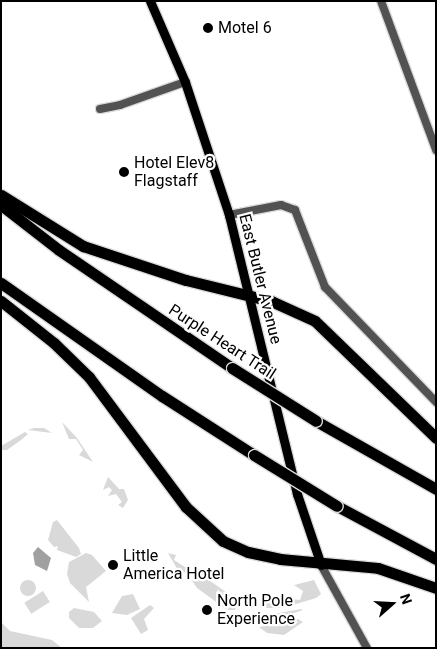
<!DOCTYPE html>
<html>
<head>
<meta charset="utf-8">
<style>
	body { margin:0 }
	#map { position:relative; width:437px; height:649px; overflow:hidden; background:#fff; font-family:Roboto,sans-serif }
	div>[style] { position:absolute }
	.green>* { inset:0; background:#d9d9d9; transform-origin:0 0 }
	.round { border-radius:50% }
	.water>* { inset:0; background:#a0a0a0 }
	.roads { filter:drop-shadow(1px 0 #dbdbdb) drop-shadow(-1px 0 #dbdbdb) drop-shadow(0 1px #dbdbdb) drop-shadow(0 -1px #dbdbdb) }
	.minor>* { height:8px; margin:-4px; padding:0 4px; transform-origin:4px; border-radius:4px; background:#525252 }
	.major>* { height:9px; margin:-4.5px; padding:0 4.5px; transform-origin:4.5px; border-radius:4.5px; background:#000 }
	.highway>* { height:11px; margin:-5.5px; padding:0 5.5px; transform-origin:5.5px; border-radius:5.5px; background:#000 }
	.bridges { filter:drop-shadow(1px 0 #dbdbdb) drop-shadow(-1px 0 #dbdbdb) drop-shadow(0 1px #dbdbdb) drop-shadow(0 -1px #dbdbdb) }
	.highway-bridge>* { height:11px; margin:-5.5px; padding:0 5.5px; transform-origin:5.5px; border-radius:5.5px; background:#000 }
	.dots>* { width:14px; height:14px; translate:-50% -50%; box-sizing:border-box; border:2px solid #fff; border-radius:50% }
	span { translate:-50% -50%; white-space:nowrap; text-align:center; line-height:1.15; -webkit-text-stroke:4.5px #fff; paint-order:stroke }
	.poi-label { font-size:16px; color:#000 }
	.left { translate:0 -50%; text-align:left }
	.street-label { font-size:16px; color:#000 }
	.frame { position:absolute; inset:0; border:2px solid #000; pointer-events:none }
	.north { position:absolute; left:367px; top:579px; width:50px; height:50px; -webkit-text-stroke:4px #fff; paint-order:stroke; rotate:71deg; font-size:14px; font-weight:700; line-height:20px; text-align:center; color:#000 }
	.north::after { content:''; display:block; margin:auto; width:18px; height:22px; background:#000; clip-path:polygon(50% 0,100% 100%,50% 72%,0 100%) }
</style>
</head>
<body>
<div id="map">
	<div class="green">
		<i style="clip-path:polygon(62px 422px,77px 438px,93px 462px,79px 455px,83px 450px,76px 439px,69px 439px)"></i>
		<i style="clip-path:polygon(44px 428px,52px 433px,28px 430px,34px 428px)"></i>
		<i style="clip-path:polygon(25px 432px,28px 434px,21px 440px,7px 450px,1px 450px,1px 446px)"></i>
		<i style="clip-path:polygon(108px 477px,119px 489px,124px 489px,128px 500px,123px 508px,118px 505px,122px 502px,116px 494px,108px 496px,112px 490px,109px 487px,103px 490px)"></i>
		<i style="clip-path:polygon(57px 520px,79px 548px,81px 554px,76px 557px,57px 550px,58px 546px,54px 547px,48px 540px,53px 522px)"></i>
		<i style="clip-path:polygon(86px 553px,92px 555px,106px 571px,86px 587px,89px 602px,70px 583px,67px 574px,69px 562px)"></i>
		<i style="clip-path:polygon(168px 553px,176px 555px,174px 560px,185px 567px,191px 565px,187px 573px,181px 571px,183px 580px,174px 576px,179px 572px)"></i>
		<i style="clip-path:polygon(196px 574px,203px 576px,233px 597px,237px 603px,235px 610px,227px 610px,197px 588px,192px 581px)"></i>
		<i style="clip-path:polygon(314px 580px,321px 594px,316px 598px,283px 608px,260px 608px,261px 596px,288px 606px,291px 599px,300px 600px,303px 591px,294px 585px)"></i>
		<i class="round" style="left:20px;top:580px;width:16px;height:16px"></i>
		<i style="left:43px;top:591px;width:13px;height:22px;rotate:58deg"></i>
		<i style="clip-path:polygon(133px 594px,140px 609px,127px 615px,112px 613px,122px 596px)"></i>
		<i style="clip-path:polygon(150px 605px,154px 608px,144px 619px,148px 630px,141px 634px,131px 618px)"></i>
		<i style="clip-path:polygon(74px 608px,94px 612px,102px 621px,93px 628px,79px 628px,69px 618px,69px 612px)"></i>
		<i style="clip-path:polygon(303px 610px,279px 618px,263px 616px,301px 609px)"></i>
		<i style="clip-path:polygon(298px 619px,303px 622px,284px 635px,267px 633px,259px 627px)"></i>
		<i style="clip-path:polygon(1px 622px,10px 631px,52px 640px,62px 648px,1px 648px)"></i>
	</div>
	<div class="water">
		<i style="clip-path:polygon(38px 547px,51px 558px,47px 571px,35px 565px,33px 553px)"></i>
	</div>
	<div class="roads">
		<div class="minor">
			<i style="left:381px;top:1px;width:159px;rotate:69.7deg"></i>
			<i style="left:100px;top:109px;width:20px;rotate:-11deg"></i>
			<i style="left:120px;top:105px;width:69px;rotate:-19.5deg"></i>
			<i style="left:229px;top:215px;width:53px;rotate:-10.9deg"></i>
			<i style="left:281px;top:205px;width:15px;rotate:20deg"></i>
			<i style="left:295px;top:210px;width:83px;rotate:68.7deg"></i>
			<i style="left:325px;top:287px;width:160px;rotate:46deg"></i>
			<i style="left:321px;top:565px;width:95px;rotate:61deg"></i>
		</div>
		<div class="major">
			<i style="left:150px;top:1px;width:88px;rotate:66.6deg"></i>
			<i style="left:185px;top:82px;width:140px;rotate:71.7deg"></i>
			<i style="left:229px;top:215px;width:287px;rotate:76.3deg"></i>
			<i style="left:297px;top:494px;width:75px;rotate:71.3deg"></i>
		</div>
		<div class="highway">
			<i style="left:1px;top:195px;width:97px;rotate:31.9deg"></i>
			<i style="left:83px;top:246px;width:108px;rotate:18.3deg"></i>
			<i style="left:186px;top:280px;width:88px;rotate:13.9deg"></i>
			<i style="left:271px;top:301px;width:48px;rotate:24.4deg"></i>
			<i style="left:315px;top:321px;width:168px;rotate:44deg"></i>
			<i style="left:1px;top:205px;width:73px;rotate:37.8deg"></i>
			<i style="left:59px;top:250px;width:209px;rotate:34.3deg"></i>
			<i style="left:1px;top:283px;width:197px;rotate:35.1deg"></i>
			<i style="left:162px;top:396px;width:109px;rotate:32.7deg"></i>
			<i style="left:1px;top:301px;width:68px;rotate:38.4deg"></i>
			<i style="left:54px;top:343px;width:49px;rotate:44.2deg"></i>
			<i style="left:89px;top:377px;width:162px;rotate:53.3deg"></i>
			<i style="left:186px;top:507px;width:50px;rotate:42.6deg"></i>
			<i style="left:223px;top:541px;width:27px;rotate:24deg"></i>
			<i style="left:248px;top:552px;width:33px;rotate:12deg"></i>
			<i style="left:280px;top:559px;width:98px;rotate:5.2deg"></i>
			<i style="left:378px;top:568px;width:61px;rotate:19deg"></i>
			<i style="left:316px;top:421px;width:138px;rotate:29.5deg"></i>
			<i style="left:337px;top:506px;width:112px;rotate:28.2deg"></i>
		</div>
	</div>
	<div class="bridges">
		<div class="highway-bridge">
			<i style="left:232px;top:368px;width:99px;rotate:32.2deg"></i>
			<i style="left:254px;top:455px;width:97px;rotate:31.6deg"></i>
		</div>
	</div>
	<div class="dots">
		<i style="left:208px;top:28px;background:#000"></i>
		<i style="left:124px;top:172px;background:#000"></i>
		<i style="left:113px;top:565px;background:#000"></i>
		<i style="left:207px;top:610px;background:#000"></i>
	</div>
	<div class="poi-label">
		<span class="left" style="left:218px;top:28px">Motel 6</span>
		<span class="left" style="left:134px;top:172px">Hotel Elev8<br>Flagstaff</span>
		<span class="left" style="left:123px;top:565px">Little<br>America Hotel</span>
		<span class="left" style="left:217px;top:610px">North Pole<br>Experience</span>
	</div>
	<div class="street-label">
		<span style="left:260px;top:279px;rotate:76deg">East Butler Avenue</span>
		<span style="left:222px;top:342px;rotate:33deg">Purple Heart Trail</span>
	</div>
	<div class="frame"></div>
	<div class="north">N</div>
</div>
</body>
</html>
